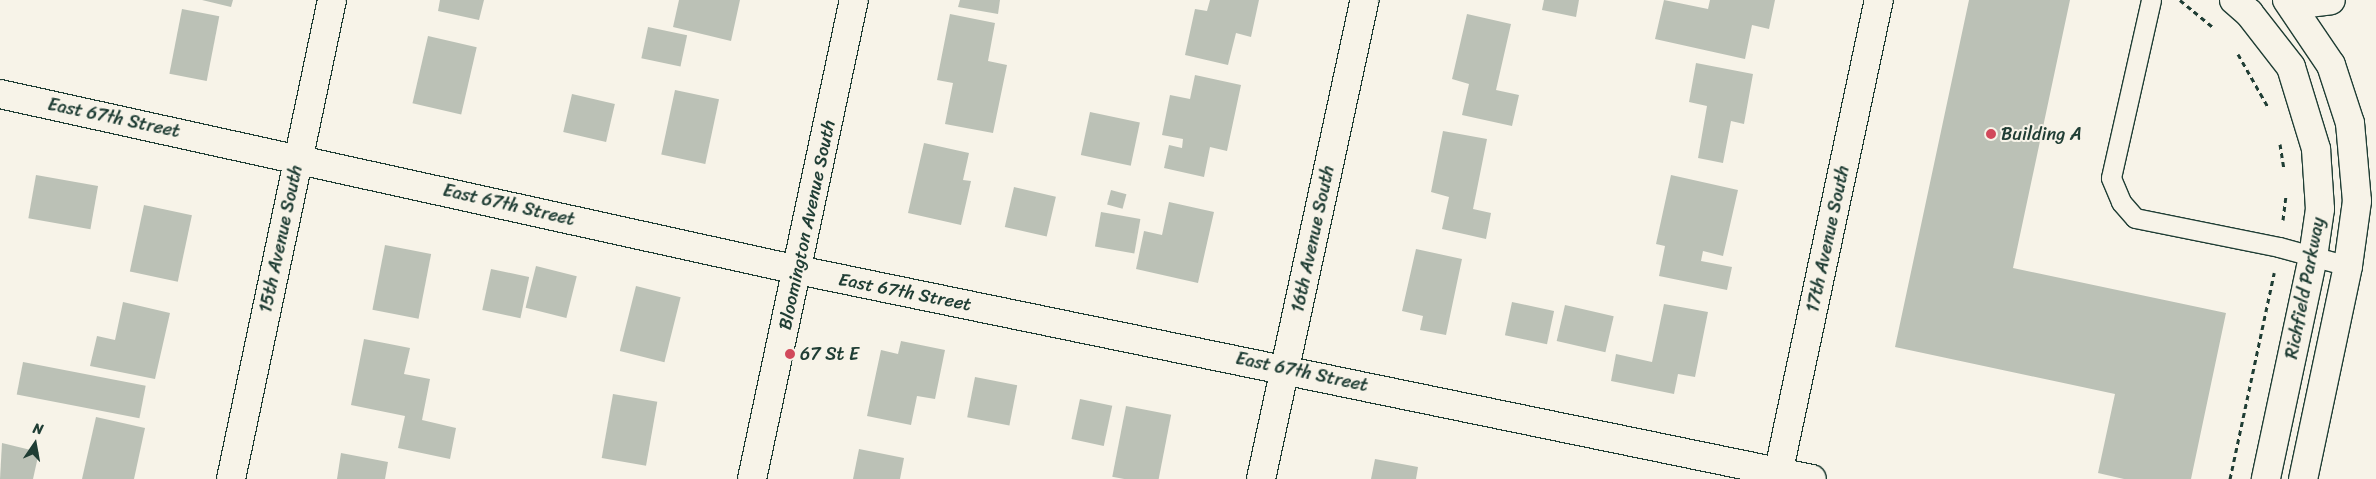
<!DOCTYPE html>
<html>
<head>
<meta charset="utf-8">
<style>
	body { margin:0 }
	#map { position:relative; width:2376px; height:479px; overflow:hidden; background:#f7f3e8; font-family:Sriracha,sans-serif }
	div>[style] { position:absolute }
	.building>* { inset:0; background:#bbc1b6; transform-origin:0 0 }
	.path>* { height:3px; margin-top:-1.5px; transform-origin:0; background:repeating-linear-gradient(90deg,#1f3d34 0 5px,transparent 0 9px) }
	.roads { filter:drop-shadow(1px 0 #1f3d34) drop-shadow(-1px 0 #1f3d34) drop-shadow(0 1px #1f3d34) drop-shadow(0 -1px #1f3d34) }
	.lane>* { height:19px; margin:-9.5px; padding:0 9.5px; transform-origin:9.5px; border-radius:9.5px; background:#f7f3e8 }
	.street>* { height:28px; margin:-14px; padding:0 14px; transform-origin:14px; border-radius:14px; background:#f7f3e8 }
	.secondary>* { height:28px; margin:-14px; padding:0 14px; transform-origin:14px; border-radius:14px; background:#f7f3e8 }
	.dots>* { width:14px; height:14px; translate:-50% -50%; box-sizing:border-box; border:2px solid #f7f3e8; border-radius:50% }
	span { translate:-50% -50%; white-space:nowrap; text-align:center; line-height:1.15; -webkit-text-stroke:4px #f7f3e8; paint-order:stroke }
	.street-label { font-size:18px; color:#1f3d34 }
	.poi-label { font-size:18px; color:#1f3d34 }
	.left { translate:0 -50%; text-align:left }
	.north { position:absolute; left:10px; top:419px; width:50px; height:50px; -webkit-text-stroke:4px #f7f3e8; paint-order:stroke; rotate:12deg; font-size:14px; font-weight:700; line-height:20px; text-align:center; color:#1f3d34 }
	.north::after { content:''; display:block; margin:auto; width:18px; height:22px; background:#1f3d34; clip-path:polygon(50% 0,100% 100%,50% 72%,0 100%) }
</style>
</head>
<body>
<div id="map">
	<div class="building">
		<i style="clip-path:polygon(202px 0,233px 0,231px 7px)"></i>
		<i style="clip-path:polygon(440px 0,484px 0,479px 20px,438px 11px)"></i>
		<i style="clip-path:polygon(679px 0,740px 0,731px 41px,673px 27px)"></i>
		<i style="clip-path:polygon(960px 0,1000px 0,998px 14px,958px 7px)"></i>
		<i style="clip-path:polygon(1210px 0,1259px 0,1251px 37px,1236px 33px,1228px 65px,1185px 55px,1195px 9px,1207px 11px)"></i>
		<i style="clip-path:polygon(1544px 0,1579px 0,1576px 17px,1542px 10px)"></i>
		<i style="clip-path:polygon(1664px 0,1708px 9px,1710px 0,1775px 0,1769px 29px,1752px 25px,1745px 59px,1655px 39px)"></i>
		<i style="clip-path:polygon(1969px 0,2070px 0,2013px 268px,2226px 313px,2191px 479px,2124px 479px,2098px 473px,2115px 394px,1895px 347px)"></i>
		<i style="left:182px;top:9px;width:38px;height:66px;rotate:11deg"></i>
		<i style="clip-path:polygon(950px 14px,995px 23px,988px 61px,1007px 65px,993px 133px,945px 124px,953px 83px,937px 80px)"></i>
		<i style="clip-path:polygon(1467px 14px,1511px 24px,1496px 90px,1519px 95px,1512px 126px,1462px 115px,1469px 84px,1452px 79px)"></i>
		<i style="left:648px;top:27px;width:40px;height:32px;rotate:12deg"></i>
		<i style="left:428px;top:36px;width:50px;height:69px;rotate:13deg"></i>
		<i style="clip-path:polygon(1696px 63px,1753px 74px,1744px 124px,1731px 121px,1723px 163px,1698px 158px,1707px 106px,1689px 102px)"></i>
		<i style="clip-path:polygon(1195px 75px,1241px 85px,1227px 151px,1210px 147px,1204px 177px,1164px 168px,1169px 145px,1182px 148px,1183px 139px,1162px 135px,1170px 95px,1190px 99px)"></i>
		<i style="left:675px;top:90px;width:45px;height:66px;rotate:12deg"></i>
		<i style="left:572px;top:94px;width:44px;height:39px;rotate:13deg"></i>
		<i style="left:1090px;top:112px;width:51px;height:44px;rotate:12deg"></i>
		<i style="clip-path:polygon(1443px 131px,1487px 139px,1473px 209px,1491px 213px,1486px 239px,1442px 229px,1449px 197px,1431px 192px)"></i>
		<i style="clip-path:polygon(924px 143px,969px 153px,963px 180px,971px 181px,961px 225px,908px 213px)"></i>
		<i style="left:36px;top:175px;width:63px;height:44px;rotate:10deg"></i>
		<i style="clip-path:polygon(1671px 175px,1738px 190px,1723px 256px,1703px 251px,1701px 261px,1732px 267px,1727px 290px,1659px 276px,1665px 246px,1656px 244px)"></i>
		<i style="left:1014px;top:187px;width:43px;height:41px;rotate:13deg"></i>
		<i style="left:1111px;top:190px;width:16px;height:15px;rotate:15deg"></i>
		<i style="clip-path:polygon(1169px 202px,1214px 212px,1198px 283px,1136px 269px,1144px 231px,1162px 235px)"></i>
		<i style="left:144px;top:205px;width:49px;height:68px;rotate:12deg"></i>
		<i style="left:1101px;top:212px;width:40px;height:35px;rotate:10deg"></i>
		<i style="left:385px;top:245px;width:47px;height:66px;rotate:11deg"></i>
		<i style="clip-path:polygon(1416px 249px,1462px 259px,1446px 335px,1420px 330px,1423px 316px,1402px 311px)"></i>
		<i style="left:536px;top:266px;width:42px;height:43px;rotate:14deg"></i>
		<i style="left:491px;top:269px;width:39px;height:42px;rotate:12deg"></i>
		<i style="left:636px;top:286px;width:46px;height:67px;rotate:14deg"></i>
		<i style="clip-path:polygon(123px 302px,170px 313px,155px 379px,90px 366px,97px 336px,115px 340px)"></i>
		<i style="left:1512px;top:302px;width:43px;height:34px;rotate:12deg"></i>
		<i style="clip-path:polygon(1664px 304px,1708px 312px,1695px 377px,1678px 374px,1674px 394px,1611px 381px,1616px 354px,1652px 362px)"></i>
		<i style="left:1565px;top:305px;width:50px;height:37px;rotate:13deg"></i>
		<i style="clip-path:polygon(364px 339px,410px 348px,404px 374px,430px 379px,422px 420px,456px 428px,450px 459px,398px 448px,405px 416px,351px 405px)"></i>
		<i style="clip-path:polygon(901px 341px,945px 350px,935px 399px,917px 396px,911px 425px,867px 416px,881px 350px,898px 354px)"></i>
		<i style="left:23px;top:362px;width:125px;height:33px;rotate:11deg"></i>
		<i style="left:975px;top:377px;width:43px;height:41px;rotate:11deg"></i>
		<i style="left:613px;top:394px;width:45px;height:65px;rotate:10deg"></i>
		<i style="left:1080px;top:399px;width:33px;height:41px;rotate:12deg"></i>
		<i style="left:1126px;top:406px;width:46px;height:72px;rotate:11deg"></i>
		<i style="clip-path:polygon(96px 417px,145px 428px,134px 479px,82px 479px)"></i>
		<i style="clip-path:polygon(2px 443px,39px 452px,33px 479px,0 479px)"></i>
		<i style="clip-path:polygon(859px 449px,904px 458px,900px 479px,853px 479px)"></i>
		<i style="clip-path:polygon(341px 453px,388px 462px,385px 479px,337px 479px)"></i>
		<i style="clip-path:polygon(1375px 459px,1418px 467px,1416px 479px,1371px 479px)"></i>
	</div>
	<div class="path">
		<i style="left:2180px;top:0;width:44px;rotate:39.5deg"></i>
		<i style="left:2238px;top:54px;width:61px;rotate:60.5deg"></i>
		<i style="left:2280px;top:144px;width:26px;rotate:81deg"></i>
		<i style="left:2283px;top:220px;width:24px;rotate:-83deg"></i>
		<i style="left:2230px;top:479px;width:211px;rotate:-77.9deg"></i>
	</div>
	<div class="roads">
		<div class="lane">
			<i style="left:2151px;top:0;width:182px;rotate:102.7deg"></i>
			<i style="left:2111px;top:178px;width:26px;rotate:67deg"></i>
			<i style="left:2121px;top:202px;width:21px;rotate:49deg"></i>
			<i style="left:2135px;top:218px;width:147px;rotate:11.4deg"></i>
			<i style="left:2279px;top:247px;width:72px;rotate:15.4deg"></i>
		</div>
		<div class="street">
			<i style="left:2292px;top:5px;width:39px;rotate:-7deg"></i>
			<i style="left:0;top:94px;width:817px;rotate:12.44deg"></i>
			<i style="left:798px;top:270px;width:1035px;rotate:11.65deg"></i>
			<i style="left:231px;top:479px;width:490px;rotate:-78.1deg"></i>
			<i style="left:1261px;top:479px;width:490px;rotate:-77.8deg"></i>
			<i style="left:1777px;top:479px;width:490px;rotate:-78deg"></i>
		</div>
		<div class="secondary">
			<i style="left:2234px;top:0;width:20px;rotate:41deg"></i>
			<i style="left:2249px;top:13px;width:68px;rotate:52.1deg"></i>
			<i style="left:2291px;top:67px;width:86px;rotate:73deg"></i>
			<i style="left:2316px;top:149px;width:60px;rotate:86.2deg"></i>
			<i style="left:2320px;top:209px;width:49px;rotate:98.3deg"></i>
			<i style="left:2313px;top:257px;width:227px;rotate:102deg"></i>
			<i style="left:2287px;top:0;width:78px;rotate:55.9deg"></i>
			<i style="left:2331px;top:65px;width:61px;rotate:71.9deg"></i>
			<i style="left:2350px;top:123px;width:78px;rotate:84.9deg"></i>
			<i style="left:2357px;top:201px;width:66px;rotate:97.9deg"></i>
			<i style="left:2348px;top:266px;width:218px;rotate:101.9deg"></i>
			<i style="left:752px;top:479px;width:490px;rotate:-78deg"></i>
		</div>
	</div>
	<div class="dots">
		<i style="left:1991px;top:134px;background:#d1495b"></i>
		<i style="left:790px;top:354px;background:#d1495b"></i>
	</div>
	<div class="street-label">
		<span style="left:114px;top:118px;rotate:12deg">East 67th Street</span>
		<span style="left:509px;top:205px;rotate:13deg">East 67th Street</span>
		<span style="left:807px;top:225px;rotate:-78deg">Bloomington Avenue South</span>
		<span style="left:281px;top:239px;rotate:-78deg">15th Avenue South</span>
		<span style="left:1313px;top:239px;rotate:-78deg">16th Avenue South</span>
		<span style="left:1828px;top:239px;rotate:-78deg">17th Avenue South</span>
		<span style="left:2305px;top:288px;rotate:-79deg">Richfield Parkway</span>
		<span style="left:905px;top:292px;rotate:11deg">East 67th Street</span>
		<span style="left:1302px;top:372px;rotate:12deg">East 67th Street</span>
	</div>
	<div class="poi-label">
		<span class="left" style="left:2001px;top:134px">Building A</span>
		<span class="left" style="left:800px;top:354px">67 St E</span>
	</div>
	<div class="north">N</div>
</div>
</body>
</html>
